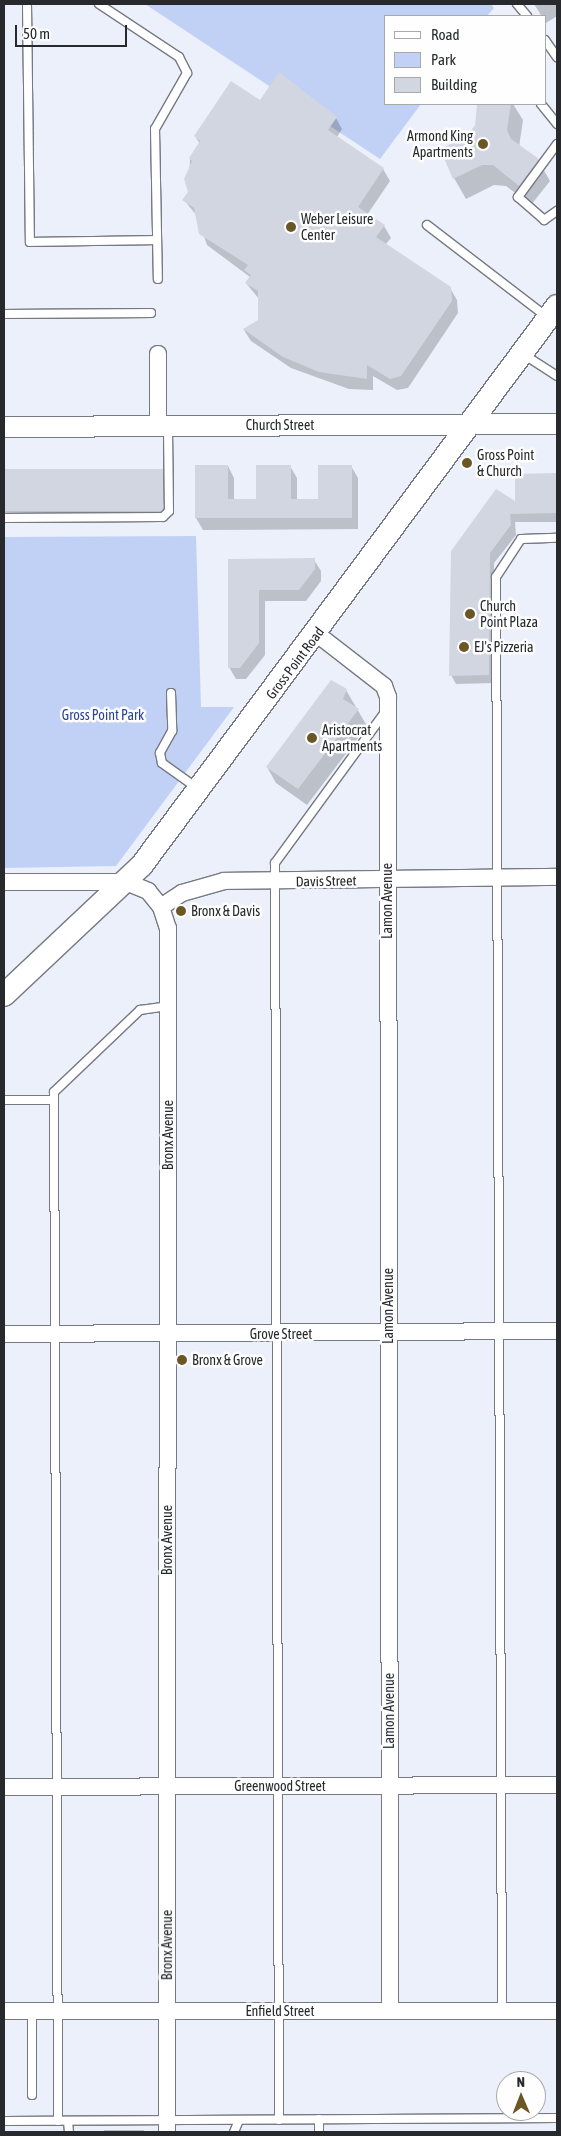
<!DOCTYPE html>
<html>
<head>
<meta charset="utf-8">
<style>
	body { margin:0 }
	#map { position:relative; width:561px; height:2136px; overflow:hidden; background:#ecf0fa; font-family:"Asap Condensed",sans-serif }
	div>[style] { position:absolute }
	.green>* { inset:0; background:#c1d0f5 }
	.shadow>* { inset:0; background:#0003; transform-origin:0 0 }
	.building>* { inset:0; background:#d2d6e0; transform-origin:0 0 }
	.roads { filter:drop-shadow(1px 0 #767982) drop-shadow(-1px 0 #767982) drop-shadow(0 1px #767982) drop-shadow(0 -1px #767982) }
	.service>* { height:8px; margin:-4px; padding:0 4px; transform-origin:4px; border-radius:4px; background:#fff }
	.minor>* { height:16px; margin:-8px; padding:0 8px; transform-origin:8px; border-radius:8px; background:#fff }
	.tertiary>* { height:20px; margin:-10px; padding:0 10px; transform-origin:10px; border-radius:10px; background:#fff }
	.secondary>* { height:22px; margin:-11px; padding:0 11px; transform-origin:11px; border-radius:11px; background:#fff }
	.dots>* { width:14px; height:14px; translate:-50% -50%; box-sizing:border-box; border:2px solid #fefefe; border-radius:50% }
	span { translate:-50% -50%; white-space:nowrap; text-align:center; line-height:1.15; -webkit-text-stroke:5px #fefefe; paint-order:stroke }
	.poi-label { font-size:14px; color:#27292c }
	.right { translate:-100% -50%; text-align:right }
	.left { translate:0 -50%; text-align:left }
	.street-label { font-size:14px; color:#27292c }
	.park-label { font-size:14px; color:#2b4497 }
	.frame { position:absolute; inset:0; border:5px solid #27292c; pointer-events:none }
	.legend { position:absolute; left:384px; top:15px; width:162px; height:90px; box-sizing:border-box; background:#fefefe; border:1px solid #a8a9aa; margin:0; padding:6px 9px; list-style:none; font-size:15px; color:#27292c }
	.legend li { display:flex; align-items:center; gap:10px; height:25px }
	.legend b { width:25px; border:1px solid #a8a9aa }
	.north { position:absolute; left:496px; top:2071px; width:50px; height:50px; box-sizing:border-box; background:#fefefe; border:1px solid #a8a9aa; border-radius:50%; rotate:359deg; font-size:14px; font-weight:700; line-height:20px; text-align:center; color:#27292c }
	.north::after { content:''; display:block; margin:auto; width:18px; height:22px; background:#6b5725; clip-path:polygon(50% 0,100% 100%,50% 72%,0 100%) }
	.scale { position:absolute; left:15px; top:25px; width:112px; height:22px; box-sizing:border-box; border:2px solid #27292c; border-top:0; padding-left:6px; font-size:15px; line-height:18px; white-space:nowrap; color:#27292c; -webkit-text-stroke:4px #fefefe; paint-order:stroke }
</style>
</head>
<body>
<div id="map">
	<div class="green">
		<i style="clip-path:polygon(145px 4px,491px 4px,494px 8px,487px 16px,385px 16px,385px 104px,421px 104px,380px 159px)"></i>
		<i style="clip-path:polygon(196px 536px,201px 707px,234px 707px,116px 866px,4px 868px,4px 537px)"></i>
	</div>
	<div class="shadow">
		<i style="clip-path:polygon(534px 4px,557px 4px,557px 16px,546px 23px)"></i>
		<i style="clip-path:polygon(260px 102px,336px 118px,342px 129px,337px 137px,383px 169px,390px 181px,367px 215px,384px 226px,391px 238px,385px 245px,450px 288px,457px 300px,458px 313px,408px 388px,397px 390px,373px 376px,373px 390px,349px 389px,291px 368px,251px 341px,244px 330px,259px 320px,259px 299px,246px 283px,250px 277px,207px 245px,197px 216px,184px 200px,189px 192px,190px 158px,200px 144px,195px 136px)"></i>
		<i style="clip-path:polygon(479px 104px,513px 104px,523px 120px,519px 147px,538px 160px,550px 181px,531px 205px,506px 186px,494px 185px,466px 199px,454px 178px,476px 126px)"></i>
		<i style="clip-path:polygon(196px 466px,228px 466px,234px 478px,234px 500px,257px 500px,290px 466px,297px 478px,297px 500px,320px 500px,351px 466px,358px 478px,358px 529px,203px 530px,196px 518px)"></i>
		<i style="clip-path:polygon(162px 470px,168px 481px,167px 520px,4px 521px,4px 471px)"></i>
		<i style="clip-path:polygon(557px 474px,557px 522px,515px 522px,516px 535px,494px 563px,494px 683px,456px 684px,451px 675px,452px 551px,516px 504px,516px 475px)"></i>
		<i style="clip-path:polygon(229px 560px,314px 560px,321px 571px,321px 581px,306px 601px,265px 601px,265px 655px,246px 679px,236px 679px,229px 667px)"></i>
		<i style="clip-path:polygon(346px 690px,367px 726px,307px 805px,276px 783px,267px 767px)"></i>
		<i style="left:104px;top:2130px;width:40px;height:2px"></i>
	</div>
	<div class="building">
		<i style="clip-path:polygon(279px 72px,337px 117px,328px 130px,384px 168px,358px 207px,385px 225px,376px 237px,451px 287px,452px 301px,401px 376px,390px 379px,367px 365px,367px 379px,319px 372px,283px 357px,243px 329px,258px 320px,258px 291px,245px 283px,251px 275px,244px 270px,248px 265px,199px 234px,194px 208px,182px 200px,188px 192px,184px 179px,192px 161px,189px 158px,200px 141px,194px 136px,231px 81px,260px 100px)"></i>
		<i style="clip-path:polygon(477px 104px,511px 104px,507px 130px,511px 139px,539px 159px,519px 186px,493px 165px,482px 165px,453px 179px,440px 149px,467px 136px,475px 125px)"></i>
		<i style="clip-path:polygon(195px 465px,228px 465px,228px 499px,256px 499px,256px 465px,291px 465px,291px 499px,318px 499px,318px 465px,352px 465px,352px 518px,195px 518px)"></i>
		<i style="left:4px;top:469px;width:159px;height:42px"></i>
		<i style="clip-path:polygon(557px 473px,557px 513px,510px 514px,511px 525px,490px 553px,489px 675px,449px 676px,451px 551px,496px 489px,515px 501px,515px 474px)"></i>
		<i style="clip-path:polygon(315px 558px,315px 569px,299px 590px,259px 590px,259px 643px,240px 668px,228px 668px,228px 559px)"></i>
		<i style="clip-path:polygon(331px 680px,347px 689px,343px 699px,359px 709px,298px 789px,266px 767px)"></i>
	</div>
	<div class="roads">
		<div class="service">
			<i style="left:27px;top:4px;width:238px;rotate:89.3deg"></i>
			<i style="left:30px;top:242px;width:127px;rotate:-0.9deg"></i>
			<i style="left:99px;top:4px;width:96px;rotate:33.5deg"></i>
			<i style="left:179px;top:57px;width:18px;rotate:63deg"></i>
			<i style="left:187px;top:73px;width:64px;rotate:119.7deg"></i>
			<i style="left:155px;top:129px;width:150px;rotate:88.9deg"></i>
			<i style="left:517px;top:4px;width:16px;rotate:50deg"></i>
			<i style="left:545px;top:40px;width:21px;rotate:55deg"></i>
			<i style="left:541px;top:104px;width:26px;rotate:51deg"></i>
			<i style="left:557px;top:144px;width:66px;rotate:126.3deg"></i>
			<i style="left:518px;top:197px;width:35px;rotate:41deg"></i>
			<i style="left:544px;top:220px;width:16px;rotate:-35deg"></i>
			<i style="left:427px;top:225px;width:151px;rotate:37.5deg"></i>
			<i style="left:4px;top:314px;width:147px;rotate:-0.4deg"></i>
			<i style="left:523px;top:354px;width:40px;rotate:32.9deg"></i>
			<i style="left:4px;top:518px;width:159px;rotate:-0.4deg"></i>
			<i style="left:163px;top:517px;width:8px;rotate:-45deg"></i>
			<i style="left:169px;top:511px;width:85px;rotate:-90.7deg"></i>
			<i style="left:171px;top:693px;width:38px;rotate:88deg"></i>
			<i style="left:172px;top:731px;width:25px;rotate:119deg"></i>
			<i style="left:160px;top:753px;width:10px;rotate:79deg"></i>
			<i style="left:162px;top:763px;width:43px;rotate:35.5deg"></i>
			<i style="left:4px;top:1100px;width:50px"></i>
			<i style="left:502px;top:2011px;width:1434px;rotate:-90.24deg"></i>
			<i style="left:496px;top:577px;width:45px;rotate:-56.7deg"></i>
			<i style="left:521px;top:539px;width:36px;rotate:-2deg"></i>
			<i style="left:32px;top:2095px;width:84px;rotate:-90deg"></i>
			<i style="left:279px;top:2120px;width:1257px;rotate:-90.18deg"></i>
			<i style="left:275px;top:863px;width:187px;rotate:-53.9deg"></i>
			<i style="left:4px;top:2121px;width:553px;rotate:-0.31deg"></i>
			<i style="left:58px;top:2121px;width:1029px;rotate:-90.22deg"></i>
			<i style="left:54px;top:1092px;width:119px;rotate:-43.6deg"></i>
			<i style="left:140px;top:1010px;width:28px;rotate:-8deg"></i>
			<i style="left:68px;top:2121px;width:11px;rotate:85deg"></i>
			<i style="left:234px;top:2132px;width:13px;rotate:-67deg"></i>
			<i style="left:319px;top:2132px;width:13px;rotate:-90deg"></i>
		</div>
		<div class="minor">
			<i style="left:158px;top:354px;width:72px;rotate:90deg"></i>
			<i style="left:317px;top:634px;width:85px;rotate:37.8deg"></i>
			<i style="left:384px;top:686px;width:12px;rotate:70deg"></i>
			<i style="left:388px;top:697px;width:1314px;rotate:89.91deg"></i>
			<i style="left:4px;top:882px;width:122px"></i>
			<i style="left:126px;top:882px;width:24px;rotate:22deg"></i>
			<i style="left:148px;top:891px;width:21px;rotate:51deg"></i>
			<i style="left:161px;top:907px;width:22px;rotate:72deg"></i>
			<i style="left:168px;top:928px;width:1204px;rotate:90.05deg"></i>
			<i style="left:161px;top:907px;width:25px;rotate:-34deg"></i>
			<i style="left:182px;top:893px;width:44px;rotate:-15.9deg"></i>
			<i style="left:224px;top:881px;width:333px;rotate:-0.7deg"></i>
			<i style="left:4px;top:1334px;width:553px;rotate:-0.31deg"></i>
			<i style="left:4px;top:1787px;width:553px;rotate:-0.21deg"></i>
			<i style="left:4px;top:2011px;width:553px"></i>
		</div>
		<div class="tertiary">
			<i style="left:4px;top:427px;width:553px;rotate:-0.31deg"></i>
		</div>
		<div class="secondary">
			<i style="left:4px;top:995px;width:190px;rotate:-43.3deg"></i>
			<i style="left:142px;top:865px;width:696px;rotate:-53.41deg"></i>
		</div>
	</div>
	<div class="dots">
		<i style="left:483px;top:144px;background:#6b5725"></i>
		<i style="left:291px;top:227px;background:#6b5725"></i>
		<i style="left:467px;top:463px;background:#6b5725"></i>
		<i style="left:470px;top:614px;background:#6b5725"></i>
		<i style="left:464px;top:647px;background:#6b5725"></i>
		<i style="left:312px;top:738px;background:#6b5725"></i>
		<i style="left:181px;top:911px;background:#6b5725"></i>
		<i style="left:182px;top:1360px;background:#6b5725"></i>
	</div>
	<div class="poi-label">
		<span class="right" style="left:473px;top:144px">Armond King<br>Apartments</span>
		<span class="left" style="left:301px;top:227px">Weber Leisure<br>Center</span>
		<span class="left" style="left:477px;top:463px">Gross Point<br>&amp; Church</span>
		<span class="left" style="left:480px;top:614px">Church<br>Point Plaza</span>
		<span class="left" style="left:474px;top:647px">EJ's Pizzeria</span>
		<span class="left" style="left:322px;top:738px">Aristocrat<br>Apartments</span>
		<span class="left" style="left:191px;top:911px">Bronx &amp; Davis</span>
		<span class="left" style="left:192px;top:1360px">Bronx &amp; Grove</span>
	</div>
	<div class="street-label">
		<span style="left:280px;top:425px">Church Street</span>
		<span style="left:295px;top:663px;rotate:-53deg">Gross Point Road</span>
		<span style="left:326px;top:881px;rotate:-1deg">Davis Street</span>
		<span style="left:387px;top:901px;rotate:-90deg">Lamon Avenue</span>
		<span style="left:168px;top:1135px;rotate:-90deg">Bronx Avenue</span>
		<span style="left:388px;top:1306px;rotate:-90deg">Lamon Avenue</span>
		<span style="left:281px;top:1334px">Grove Street</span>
		<span style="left:167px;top:1540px;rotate:-90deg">Bronx Avenue</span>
		<span style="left:389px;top:1711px;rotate:-90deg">Lamon Avenue</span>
		<span style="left:280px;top:1786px">Greenwood Street</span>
		<span style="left:167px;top:1945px;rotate:-90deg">Bronx Avenue</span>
		<span style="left:280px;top:2011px">Enfield Street</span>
	</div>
	<div class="park-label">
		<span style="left:103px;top:715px">Gross Point Park</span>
	</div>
	<div class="frame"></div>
	<ul class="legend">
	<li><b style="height:6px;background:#fff"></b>Road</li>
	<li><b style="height:14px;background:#c1d0f5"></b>Park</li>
	<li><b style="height:14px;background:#d2d6e0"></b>Building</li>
	</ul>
	<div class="north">N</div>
	<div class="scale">50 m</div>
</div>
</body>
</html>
